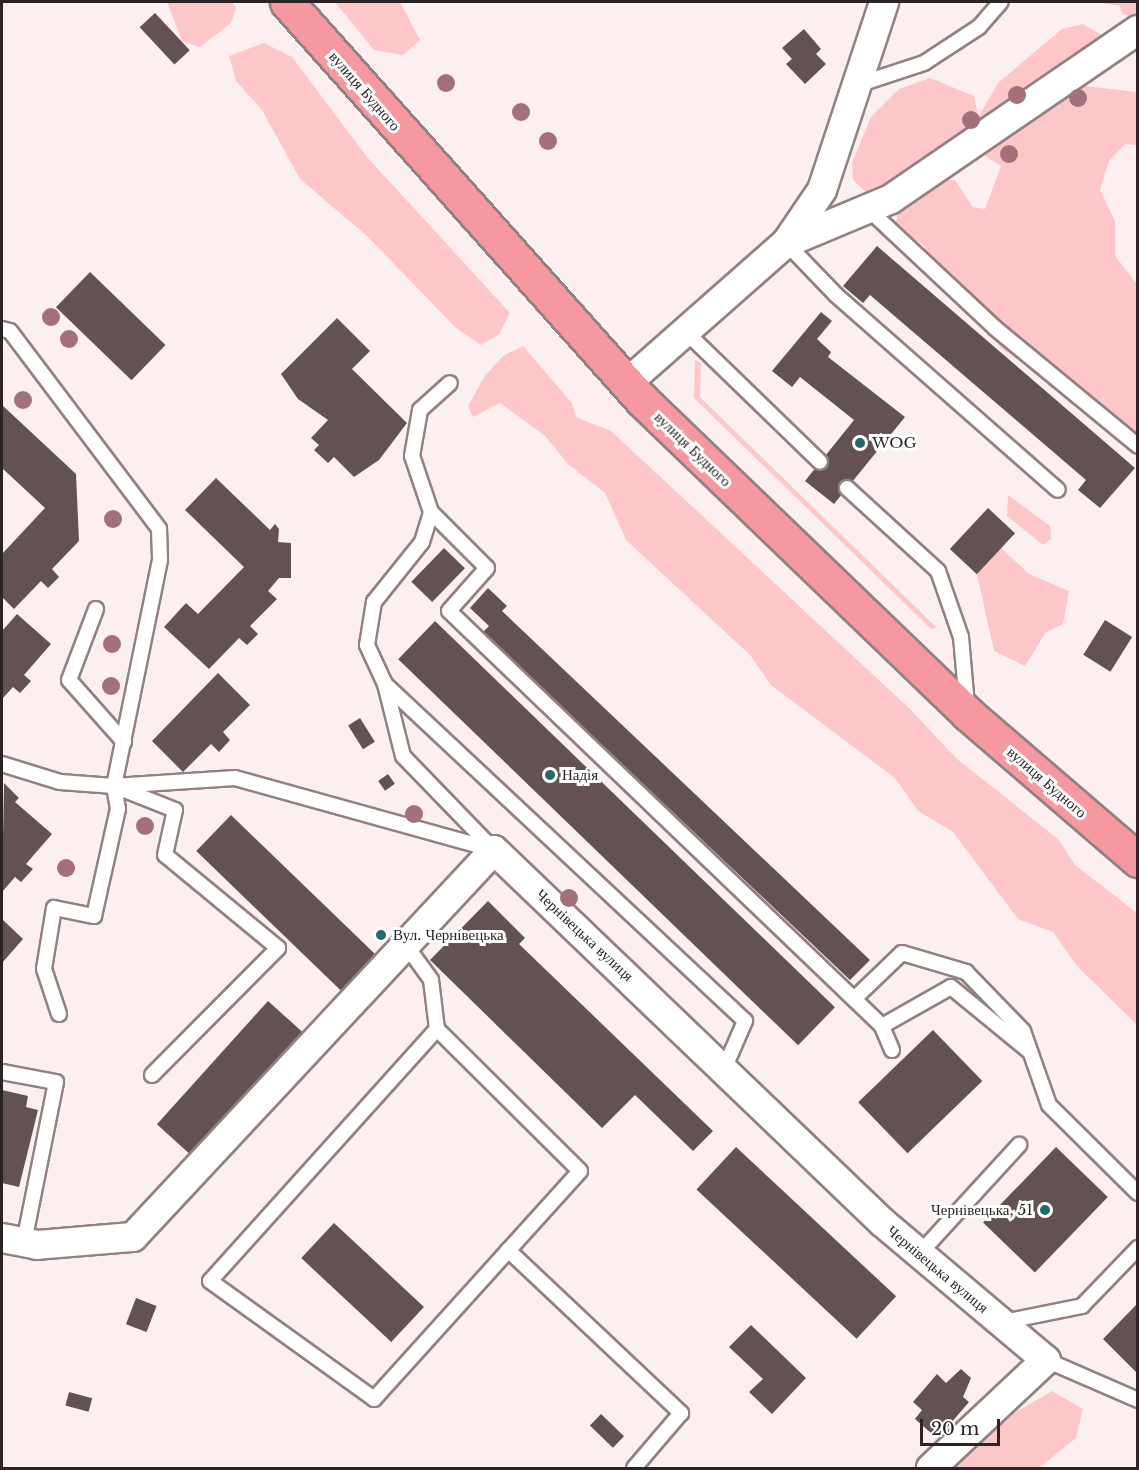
<!DOCTYPE html>
<html>
<head>
<meta charset="utf-8">
<style>
	body { margin:0 }
	#map { position:relative; width:1139px; height:1470px; overflow:hidden; background:#fcefef; font-family:"Libre Baskerville",serif }
	div>[style] { position:absolute }
	.green>* { inset:0; background:#fdc7c9 }
	.building>* { inset:0; background:#645252; transform-origin:0 0 }
	.roads { filter:drop-shadow(2px 0 #938080) drop-shadow(-2px 0 #938080) drop-shadow(0 2px #938080) drop-shadow(0 -2px #938080) }
	.service>* { height:14px; margin:-7px; padding:0 7px; transform-origin:7px; border-radius:7px; background:#fff }
	.minor>* { height:28px; margin:-14px; padding:0 14px; transform-origin:14px; border-radius:14px; background:#fff }
	.trunk>* { height:33px; margin:-16.5px; padding:0 16.5px; transform-origin:16.5px; border-radius:16.5px; background:#f698a0 }
	.trees>* { width:18px; height:18px; margin:-9px; border-radius:50%; background:#a3707a }
	.dots>* { width:16px; height:16px; translate:-50% -50%; box-sizing:border-box; border:3px solid #fff; border-radius:50% }
	span { translate:-50% -50%; white-space:nowrap; text-align:center; line-height:1.15; -webkit-text-stroke:6px #fff; paint-order:stroke }
	.street-label { font-size:15px; color:#2c2424 }
	.poi-label { font-size:15px; color:#2c2424 }
	.left { translate:0 -50%; text-align:left }
	.right { translate:-100% -50%; text-align:right }
	.frame { position:absolute; inset:0; border:3px solid #2c2424; pointer-events:none }
	.scale { position:absolute; left:920px; top:1419px; width:80px; height:27px; box-sizing:border-box; border:3px solid #2c2424; border-top:0; padding-left:8px; font-size:18px; line-height:21px; white-space:nowrap; color:#2c2424; -webkit-text-stroke:4px #fff; paint-order:stroke }
</style>
</head>
<body>
<div id="map">
	<div class="green">
		<i style="clip-path:polygon(167px 2px,232px 2px,236px 7px,231px 23px,200px 47px,182px 41px)"></i>
		<i style="clip-path:polygon(335px 2px,400px 2px,420px 40px,403px 55px,374px 50px)"></i>
		<i style="clip-path:polygon(1094px 2px,1137px 2px,1137px 17px,1122px 14px,1120px 6px)"></i>
		<i style="clip-path:polygon(1083px 24px,1110px 40px,1085px 86px,1137px 92px,1137px 145px,1125px 144px,1109px 161px,1100px 190px,1115px 221px,1115px 256px,1137px 284px,1137px 449px,1104px 416px,1001px 348px,922px 244px,895px 227px,899px 208px,931px 180px,955px 180px,973px 207px,985px 209px,1001px 166px,973px 148px,971px 130px,998px 83px,1062px 29px)"></i>
		<i style="clip-path:polygon(264px 43px,292px 57px,367px 157px,510px 313px,499px 334px,481px 345px,456px 328px,367px 236px,300px 179px,262px 110px,236px 81px,229px 56px)"></i>
		<i style="clip-path:polygon(930px 78px,974px 96px,978px 116px,969px 130px,886px 191px,867px 193px,853px 180px,852px 163px,871px 117px,899px 89px)"></i>
		<i style="clip-path:polygon(523px 346px,572px 403px,576px 417px,611px 431px,910px 709px,957px 759px,1058px 839px,1075px 865px,1137px 913px,1137px 1025px,1077px 966px,1053px 932px,1018px 919px,953px 832px,918px 811px,895px 778px,771px 685px,750px 655px,626px 540px,605px 493px,568px 464px,545px 436px,500px 403px,473px 417px,468px 406px,485px 376px,503px 356px)"></i>
		<i style="clip-path:polygon(695px 360px,701px 363px,700px 397px,937px 628px,931px 629px,694px 398px)"></i>
		<i style="clip-path:polygon(1008px 495px,1050px 526px,1051px 539px,1043px 545px,1007px 516px)"></i>
		<i style="clip-path:polygon(998px 545px,1029px 574px,1069px 591px,1063px 624px,1046px 632px,1025px 666px,994px 651px,977px 574px,972px 550px)"></i>
		<i style="clip-path:polygon(1052px 1391px,1083px 1409px,1076px 1438px,1039px 1468px,947px 1468px,994px 1425px)"></i>
	</div>
	<div class="building">
		<i style="left:155px;top:13px;width:51px;height:21px;rotate:47deg"></i>
		<i style="clip-path:polygon(804px 29px,821px 49px,816px 54px,826px 64px,805px 84px,786px 64px,792px 59px,782px 48px)"></i>
		<i style="clip-path:polygon(877px 246px,1135px 468px,1100px 508px,1078px 490px,1086px 480px,870px 295px,863px 303px,843px 286px)"></i>
		<i style="left:90px;top:272px;width:105px;height:49px;rotate:44deg"></i>
		<i style="clip-path:polygon(821px 312px,832px 321px,817px 339px,831px 352px,828px 357px,905px 417px,834px 504px,805px 481px,854px 420px,800px 377px,792px 387px,772px 371px)"></i>
		<i style="clip-path:polygon(337px 318px,370px 351px,352px 369px,407px 423px,379px 460px,354px 477px,334px 457px,328px 463px,314px 450px,319px 445px,311px 438px,328px 420px,298px 399px,281px 374px)"></i>
		<i style="clip-path:polygon(2px 405px,76px 474px,79px 541px,52px 569px,59px 577px,48px 588px,41px 581px,14px 609px,2px 597px,2px 554px,45px 508px,2px 468px)"></i>
		<i style="clip-path:polygon(216px 478px,270px 530px,275px 524px,279px 529px,278px 542px,291px 543px,291px 578px,279px 578px,268px 591px,277px 599px,250px 626px,258px 634px,247px 645px,239px 638px,209px 669px,164px 627px,186px 603px,198px 614px,244px 567px,185px 510px)"></i>
		<i style="left:988px;top:508px;width:37px;height:56px;rotate:43deg"></i>
		<i style="left:444px;top:548px;width:29px;height:47px;rotate:44deg"></i>
		<i style="clip-path:polygon(488px 588px,507px 606px,502px 611px,870px 960px,850px 980px,483px 632px,489px 626px,470px 608px)"></i>
		<i style="clip-path:polygon(17px 614px,51px 644px,24px 675px,31px 681px,20px 693px,13px 687px,2px 699px,2px 631px)"></i>
		<i style="left:1105px;top:620px;width:32px;height:41px;rotate:32deg"></i>
		<i style="left:435px;top:621px;width:556px;height:53px;rotate:44deg"></i>
		<i style="clip-path:polygon(218px 673px,250px 705px,223px 732px,230px 740px,219px 752px,211px 744px,183px 772px,152px 741px)"></i>
		<i style="left:360px;top:718px;width:28px;height:14px;rotate:58deg"></i>
		<i style="left:388px;top:774px;width:12px;height:12px;rotate:55deg"></i>
		<i style="clip-path:polygon(4px 783px,19px 798px,15px 802px,52px 834px,26px 864px,33px 869px,21px 882px,15px 877px,2px 892px)"></i>
		<i style="left:231px;top:815px;width:206px;height:50px;rotate:44deg"></i>
		<i style="clip-path:polygon(488px 901px,525px 938px,519px 944px,713px 1131px,693px 1151px,635px 1095px,602px 1128px,430px 960px)"></i>
		<i style="clip-path:polygon(2px 919px,23px 939px,2px 963px)"></i>
		<i style="left:268px;top:1001px;width:46px;height:166px;rotate:42deg"></i>
		<i style="left:933px;top:1030px;width:71px;height:104px;rotate:46deg"></i>
		<i style="clip-path:polygon(2px 1090px,28px 1096px,26px 1107px,38px 1110px,19px 1187px,2px 1183px)"></i>
		<i style="left:736px;top:1147px;width:219px;height:58px;rotate:43deg"></i>
		<i style="left:1056px;top:1147px;width:72px;height:105px;rotate:44deg"></i>
		<i style="left:334px;top:1223px;width:123px;height:48px;rotate:43deg"></i>
		<i style="left:136px;top:1298px;width:22px;height:28px;rotate:21deg"></i>
		<i style="clip-path:polygon(1137px 1304px,1137px 1373px,1103px 1339px)"></i>
		<i style="clip-path:polygon(751px 1325px,806px 1378px,772px 1414px,749px 1392px,763px 1379px,729px 1347px)"></i>
		<i style="clip-path:polygon(961px 1369px,971px 1378px,963px 1397px,969px 1402px,945px 1430px,939px 1424px,931px 1433px,915px 1419px,922px 1410px,913px 1402px,937px 1374px,946px 1383px)"></i>
		<i style="left:69px;top:1392px;width:24px;height:14px;rotate:15deg"></i>
		<i style="left:601px;top:1414px;width:32px;height:16px;rotate:44deg"></i>
	</div>
	<div class="roads">
		<div class="service">
			<i style="left:857px;top:85px;width:71px;rotate:-18.2deg"></i>
			<i style="left:924px;top:63px;width:66px;rotate:-33.2deg"></i>
			<i style="left:979px;top:27px;width:33px;rotate:-49deg"></i>
			<i style="left:868px;top:209px;width:174px;rotate:43.1deg"></i>
			<i style="left:995px;top:328px;width:185px;rotate:39.5deg"></i>
			<i style="left:786px;top:243px;width:72px;rotate:46.1deg"></i>
			<i style="left:836px;top:295px;width:295px;rotate:41.3deg"></i>
			<i style="left:2px;top:329px;width:8px;rotate:14deg"></i>
			<i style="left:10px;top:331px;width:248px;rotate:53deg"></i>
			<i style="left:159px;top:529px;width:31px;rotate:88deg"></i>
			<i style="left:160px;top:560px;width:231px;rotate:101.5deg"></i>
			<i style="left:114px;top:786px;width:54px;rotate:-175.8deg"></i>
			<i style="left:60px;top:782px;width:61px;rotate:-162.8deg"></i>
			<i style="left:687px;top:333px;width:185px;rotate:44.1deg"></i>
			<i style="left:847px;top:488px;width:123px;rotate:42.4deg"></i>
			<i style="left:938px;top:571px;width:70px;rotate:70.8deg"></i>
			<i style="left:961px;top:637px;width:69px;rotate:85deg"></i>
			<i style="left:431px;top:512px;width:79px;rotate:45deg"></i>
			<i style="left:487px;top:568px;width:57px;rotate:131.5deg"></i>
			<i style="left:449px;top:611px;width:600px;rotate:43.78deg"></i>
			<i style="left:96px;top:609px;width:76px;rotate:110.8deg"></i>
			<i style="left:69px;top:680px;width:83px;rotate:48.4deg"></i>
			<i style="left:385px;top:684px;width:43px;rotate:-114.8deg"></i>
			<i style="left:367px;top:645px;width:44px;rotate:-80.8deg"></i>
			<i style="left:374px;top:602px;width:77px;rotate:-51.3deg"></i>
			<i style="left:422px;top:542px;width:31px;rotate:-73deg"></i>
			<i style="left:431px;top:512px;width:59px;rotate:-108.7deg"></i>
			<i style="left:412px;top:456px;width:47px;rotate:-80.1deg"></i>
			<i style="left:420px;top:410px;width:40px;rotate:-42deg"></i>
			<i style="left:408px;top:948px;width:39px;rotate:54deg"></i>
			<i style="left:431px;top:980px;width:49px;rotate:83deg"></i>
			<i style="left:437px;top:1029px;width:339px;rotate:132deg"></i>
			<i style="left:210px;top:1281px;width:202px;rotate:35.7deg"></i>
			<i style="left:374px;top:1399px;width:307px;rotate:-47.9deg"></i>
			<i style="left:580px;top:1171px;width:202px;rotate:-135.2deg"></i>
			<i style="left:854px;top:999px;width:66px;rotate:-43.8deg"></i>
			<i style="left:902px;top:953px;width:67px;rotate:16.5deg"></i>
			<i style="left:966px;top:972px;width:82px;rotate:46deg"></i>
			<i style="left:1023px;top:1031px;width:78px;rotate:70.6deg"></i>
			<i style="left:1049px;top:1105px;width:125px;rotate:44.7deg"></i>
			<i style="left:59px;top:1014px;width:47px;rotate:-108.4deg"></i>
			<i style="left:44px;top:969px;width:62px;rotate:-80.7deg"></i>
			<i style="left:54px;top:908px;width:41px;rotate:11.3deg"></i>
			<i style="left:94px;top:916px;width:110px;rotate:-77.4deg"></i>
			<i style="left:118px;top:809px;width:23px;rotate:-100deg"></i>
			<i style="left:892px;top:1050px;width:26px;rotate:-113deg"></i>
			<i style="left:882px;top:1026px;width:79px;rotate:-29.5deg"></i>
			<i style="left:951px;top:987px;width:102px;rotate:39.4deg"></i>
			<i style="left:2px;top:1072px;width:55px;rotate:10.5deg"></i>
			<i style="left:56px;top:1082px;width:163px;rotate:101.3deg"></i>
			<i style="left:152px;top:1075px;width:179px;rotate:-45.2deg"></i>
			<i style="left:278px;top:948px;width:146px;rotate:-140.5deg"></i>
			<i style="left:165px;top:855px;width:46px;rotate:-77.5deg"></i>
			<i style="left:175px;top:810px;width:66px;rotate:-158.5deg"></i>
			<i style="left:114px;top:786px;width:121px;rotate:-3.8deg"></i>
			<i style="left:235px;top:778px;width:269px;rotate:15.5deg"></i>
			<i style="left:494px;top:850px;width:131px;rotate:-134.1deg"></i>
			<i style="left:403px;top:756px;width:74px;rotate:-104deg"></i>
			<i style="left:385px;top:684px;width:493px;rotate:43.1deg"></i>
			<i style="left:745px;top:1021px;width:50px;rotate:113.5deg"></i>
			<i style="left:508px;top:1250px;width:238px;rotate:43.3deg"></i>
			<i style="left:681px;top:1413px;width:72px;rotate:130.5deg"></i>
			<i style="left:920px;top:1253px;width:147px;rotate:-47.5deg"></i>
			<i style="left:1003px;top:1322px;width:81px;rotate:-11.4deg"></i>
			<i style="left:1082px;top:1306px;width:81px;rotate:-46deg"></i>
			<i style="left:1046px;top:1360px;width:100px;rotate:23.5deg"></i>
		</div>
		<div class="minor">
			<i style="left:786px;top:243px;width:114px;rotate:-22.7deg"></i>
			<i style="left:891px;top:199px;width:299px;rotate:-34.4deg"></i>
			<i style="left:627px;top:383px;width:212px;rotate:-41.4deg"></i>
			<i style="left:786px;top:243px;width:64px;rotate:-55.8deg"></i>
			<i style="left:822px;top:190px;width:198px;rotate:-71.7deg"></i>
			<i style="left:2px;top:1238px;width:36px;rotate:11deg"></i>
			<i style="left:37px;top:1245px;width:96px;rotate:-4.8deg"></i>
			<i style="left:133px;top:1237px;width:529px;rotate:-46.99deg"></i>
			<i style="left:494px;top:850px;width:538px;rotate:43.79deg"></i>
			<i style="left:882px;top:1222px;width:214px;rotate:40.1deg"></i>
			<i style="left:1046px;top:1360px;width:158px;rotate:136.8deg"></i>
		</div>
		<div class="trunk">
			<i style="left:287px;top:2px;width:533px;rotate:48.27deg"></i>
			<i style="left:642px;top:400px;width:453px;rotate:43.9deg"></i>
			<i style="left:968px;top:714px;width:224px;rotate:40.7deg"></i>
		</div>
	</div>
	<div class="trees">
		<i style="left:446px;top:83px"></i>
		<i style="left:1017px;top:95px"></i>
		<i style="left:1078px;top:98px"></i>
		<i style="left:521px;top:112px"></i>
		<i style="left:971px;top:120px"></i>
		<i style="left:548px;top:141px"></i>
		<i style="left:1009px;top:154px"></i>
		<i style="left:51px;top:317px"></i>
		<i style="left:69px;top:339px"></i>
		<i style="left:23px;top:400px"></i>
		<i style="left:113px;top:519px"></i>
		<i style="left:112px;top:644px"></i>
		<i style="left:111px;top:686px"></i>
		<i style="left:414px;top:814px"></i>
		<i style="left:145px;top:826px"></i>
		<i style="left:66px;top:868px"></i>
		<i style="left:569px;top:898px"></i>
	</div>
	<div class="dots">
		<i style="left:860px;top:443px;background:#1e6b6c"></i>
		<i style="left:550px;top:775px;background:#1e6b6c"></i>
		<i style="left:381px;top:935px;background:#1e6b6c"></i>
		<i style="left:1045px;top:1210px;background:#1e6b6c"></i>
	</div>
	<div class="street-label">
		<span style="left:365px;top:91px;rotate:49deg">вулиця Будного</span>
		<span style="left:693px;top:449px;rotate:44deg">вулиця Будного</span>
		<span style="left:1047px;top:782px;rotate:41deg">вулиця Будного</span>
		<span style="left:585px;top:935px;rotate:43deg">Чернівецька вулиця</span>
		<span style="left:938px;top:1269px;rotate:40deg">Чернівецька вулиця</span>
	</div>
	<div class="poi-label">
		<span class="left" style="left:872px;top:443px">WOG</span>
		<span class="left" style="left:562px;top:775px">Надія</span>
		<span class="left" style="left:393px;top:935px">Вул. Чернівецька</span>
		<span class="right" style="left:1033px;top:1210px">Чернівецька, 51</span>
	</div>
	<div class="frame"></div>
	<div class="scale">20 m</div>
</div>
</body>
</html>
